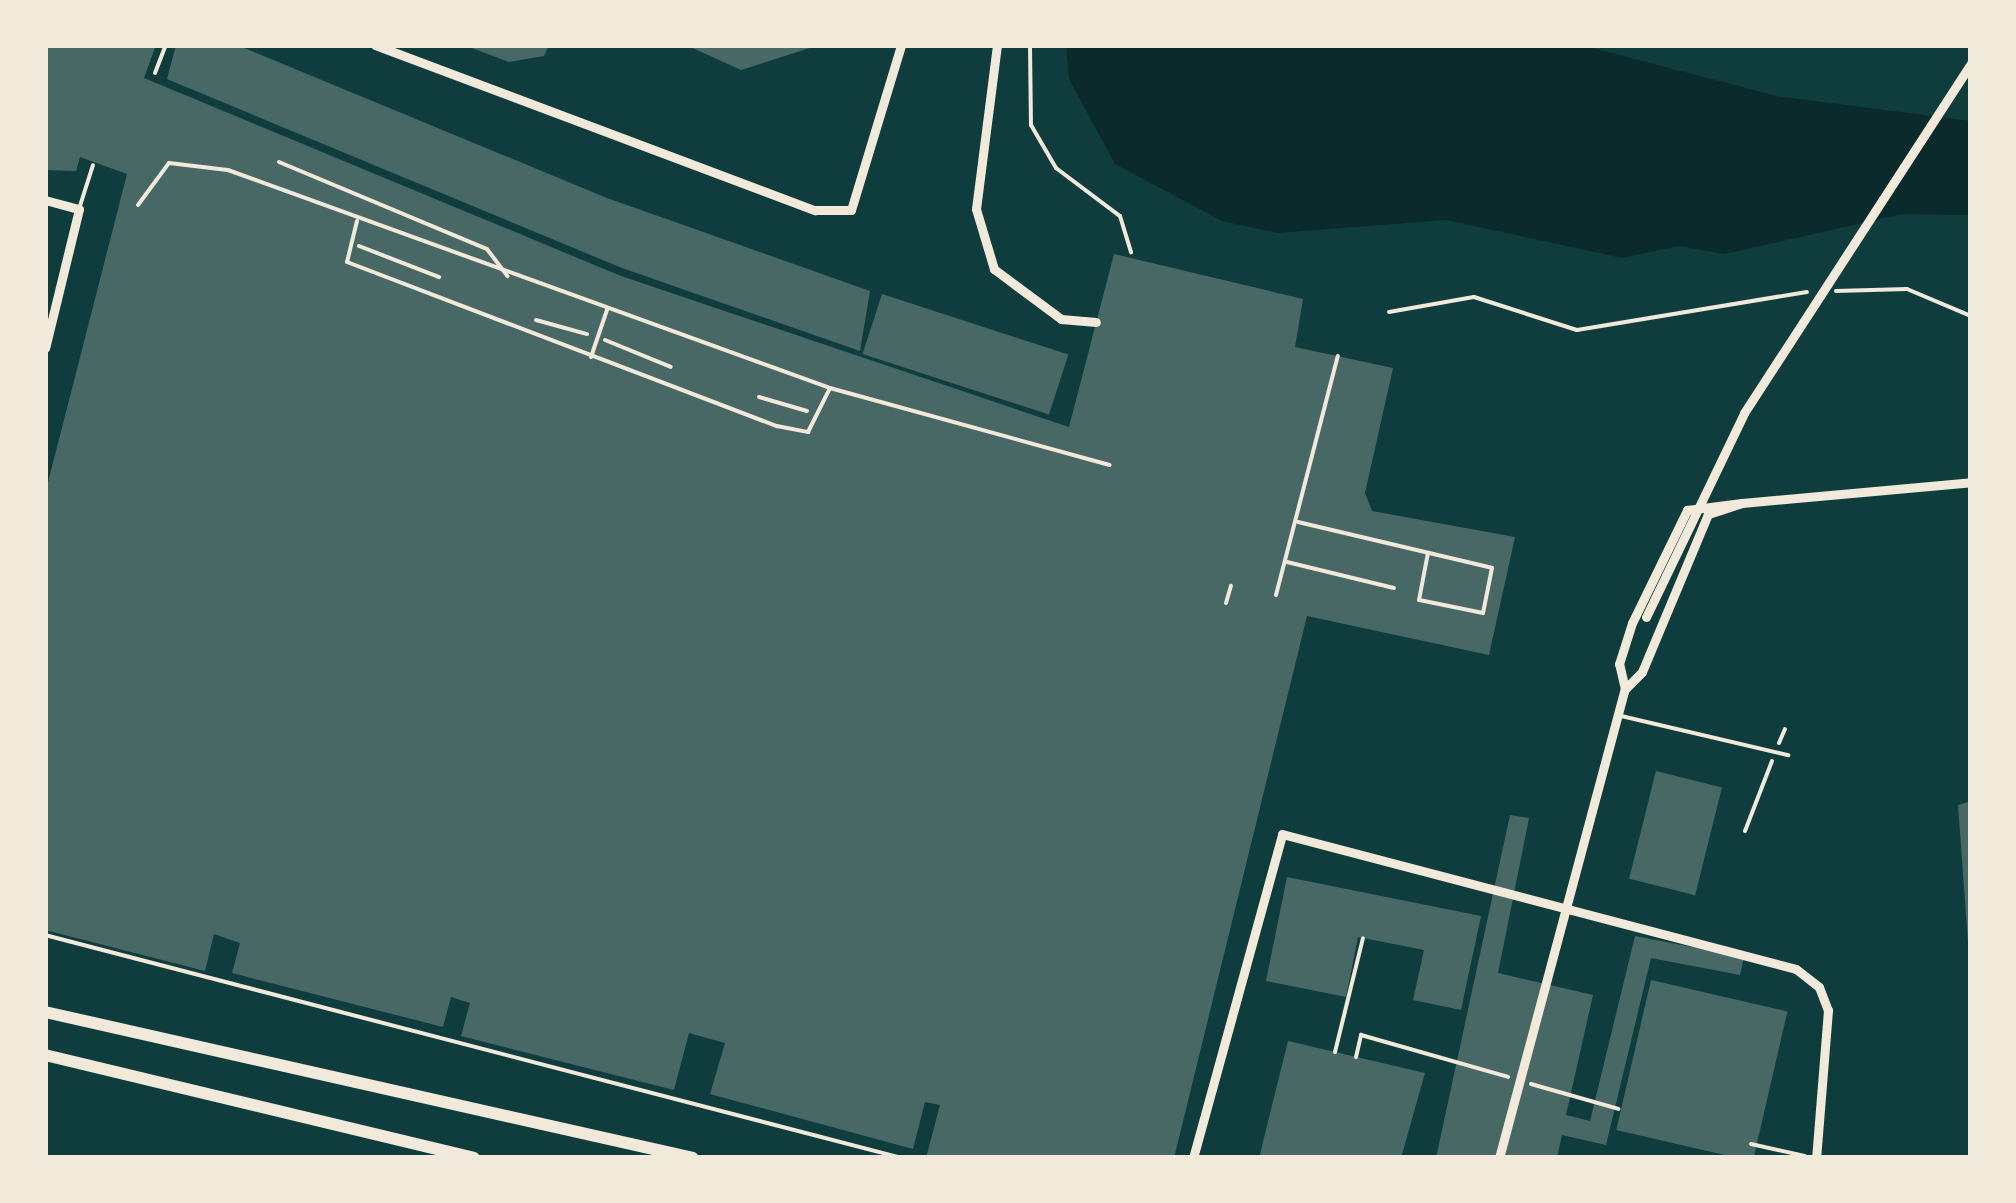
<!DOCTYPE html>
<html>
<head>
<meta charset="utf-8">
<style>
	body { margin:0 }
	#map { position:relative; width:2016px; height:1203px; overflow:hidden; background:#0f3d3e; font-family:"Nunito Sans",sans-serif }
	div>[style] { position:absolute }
	.water>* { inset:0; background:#0a2a2b }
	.building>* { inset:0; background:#486865; transform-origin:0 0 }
	.path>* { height:4px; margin:-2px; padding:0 2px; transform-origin:2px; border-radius:2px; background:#f1e9da }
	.service>* { height:4px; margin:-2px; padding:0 2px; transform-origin:2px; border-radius:2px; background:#f1e9da }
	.minor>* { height:9px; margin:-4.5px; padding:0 4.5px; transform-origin:4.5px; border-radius:4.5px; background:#f1e9da }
	.primary>* { height:12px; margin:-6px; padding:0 6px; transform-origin:6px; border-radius:6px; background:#f1e9da }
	span { translate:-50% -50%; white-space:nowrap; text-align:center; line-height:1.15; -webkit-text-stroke:10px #f1e9da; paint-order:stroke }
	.frame { position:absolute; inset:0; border:48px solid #f1e9da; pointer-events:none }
</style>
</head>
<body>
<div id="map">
	<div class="water">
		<i style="clip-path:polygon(1066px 45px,1581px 45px,1777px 96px,1971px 121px,1971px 215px,1903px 214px,1725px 254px,1679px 246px,1622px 258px,1446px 220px,1277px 233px,1222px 221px,1115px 164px,1069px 79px)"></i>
	</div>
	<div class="building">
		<i style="clip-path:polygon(45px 45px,156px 45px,144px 78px,621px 276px,1069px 427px,1114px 254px,1303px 299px,1295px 347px,1393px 368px,1365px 493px,1372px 511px,1515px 537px,1489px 655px,1307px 616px,1174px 1158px,926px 1158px,940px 1105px,925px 1102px,913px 1149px,710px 1094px,725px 1043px,689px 1033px,674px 1090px,461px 1036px,470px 1003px,451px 997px,443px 1027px,232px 973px,240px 943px,214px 934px,205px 971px,45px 930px,45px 494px,127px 174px,80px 157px,76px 171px,45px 170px)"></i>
		<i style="clip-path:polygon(176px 45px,237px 45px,607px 198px,870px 291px,860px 351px,622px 268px,167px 79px)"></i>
		<i style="clip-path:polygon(464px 45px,549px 45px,544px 56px,509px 62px)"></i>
		<i style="clip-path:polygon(686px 45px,819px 45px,741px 70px)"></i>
		<i style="left:882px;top:294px;width:196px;height:63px;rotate:18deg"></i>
		<i style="left:1656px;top:771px;width:68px;height:111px;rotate:14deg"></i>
		<i style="clip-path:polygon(1971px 801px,1971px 942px,1968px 942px,1958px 805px)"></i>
		<i style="clip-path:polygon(1510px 815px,1529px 818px,1498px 973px,1593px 995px,1566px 1115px,1590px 1121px,1635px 936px,1744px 957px,1740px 975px,1651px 958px,1606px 1145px,1562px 1135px,1557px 1158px,1436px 1158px)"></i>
		<i style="clip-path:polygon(1287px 877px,1481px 916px,1461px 1010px,1413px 1000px,1424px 950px,1358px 937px,1346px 997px,1266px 981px)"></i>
		<i style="left:1651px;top:980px;width:140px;height:154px;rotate:13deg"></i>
		<i style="clip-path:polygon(1288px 1041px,1425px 1073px,1401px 1158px,1259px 1158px)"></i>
	</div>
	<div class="path">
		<i style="left:1030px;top:45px;width:80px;rotate:89.3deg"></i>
		<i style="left:1031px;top:125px;width:50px;rotate:59.8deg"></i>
		<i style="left:1056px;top:168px;width:80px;rotate:36.9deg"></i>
		<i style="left:1120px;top:216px;width:38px;rotate:73deg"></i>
		<i style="left:359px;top:246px;width:86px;rotate:21.2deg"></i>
		<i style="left:1836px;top:291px;width:71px;rotate:-1.6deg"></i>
		<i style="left:1907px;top:289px;width:69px;rotate:22.9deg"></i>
		<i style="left:1389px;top:312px;width:86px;rotate:-10deg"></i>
		<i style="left:1474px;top:297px;width:108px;rotate:17.8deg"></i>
		<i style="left:1577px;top:330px;width:233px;rotate:-9.4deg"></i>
		<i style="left:536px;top:320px;width:53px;rotate:15.4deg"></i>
		<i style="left:605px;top:340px;width:71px;rotate:22.2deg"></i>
		<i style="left:759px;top:397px;width:50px;rotate:16.3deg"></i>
		<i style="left:1779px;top:743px;width:15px;rotate:-67deg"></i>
		<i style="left:1745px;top:831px;width:75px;rotate:-68.9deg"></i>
		<i style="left:1335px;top:1052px;width:117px;rotate:-76.2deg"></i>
		<i style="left:1356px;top:1057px;width:23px;rotate:-77deg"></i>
		<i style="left:1361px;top:1035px;width:153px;rotate:15.9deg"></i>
		<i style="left:1531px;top:1084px;width:91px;rotate:15.9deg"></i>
		<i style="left:1751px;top:1144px;width:55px;rotate:12.5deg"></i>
	</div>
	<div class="service">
		<i style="left:155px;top:73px;width:30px;rotate:-69deg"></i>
		<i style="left:279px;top:162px;width:225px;rotate:22.7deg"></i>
		<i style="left:487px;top:249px;width:34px;rotate:53deg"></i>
		<i style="left:138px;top:205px;width:52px;rotate:-53.6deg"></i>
		<i style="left:169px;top:163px;width:59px;rotate:6.8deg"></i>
		<i style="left:228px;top:170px;width:640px;rotate:19.91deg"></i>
		<i style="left:830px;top:388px;width:290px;rotate:15.4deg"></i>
		<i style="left:79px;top:209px;width:46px;rotate:-72.3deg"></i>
		<i style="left:357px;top:221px;width:42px;rotate:103.7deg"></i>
		<i style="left:347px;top:262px;width:460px;rotate:20.9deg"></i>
		<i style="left:777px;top:426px;width:32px;rotate:11deg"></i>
		<i style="left:808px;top:432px;width:49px;rotate:-63.4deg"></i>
		<i style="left:591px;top:357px;width:50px;rotate:-71.2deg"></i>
		<i style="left:1298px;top:522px;width:199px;rotate:13.3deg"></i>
		<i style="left:1492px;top:568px;width:46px;rotate:101.3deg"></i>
		<i style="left:1483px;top:613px;width:65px;rotate:-168.5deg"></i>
		<i style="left:1419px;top:600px;width:48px;rotate:-79.2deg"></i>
		<i style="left:1287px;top:562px;width:110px;rotate:13.7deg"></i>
		<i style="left:1276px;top:595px;width:247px;rotate:-75.5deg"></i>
		<i style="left:1226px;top:603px;width:18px;rotate:-74deg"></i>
		<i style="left:1617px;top:715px;width:176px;rotate:13.2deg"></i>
		<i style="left:45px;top:935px;width:886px;rotate:14.59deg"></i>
	</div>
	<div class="minor">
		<i style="left:375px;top:45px;width:470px;rotate:20.6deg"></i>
		<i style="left:815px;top:210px;width:36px"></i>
		<i style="left:851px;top:210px;width:172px;rotate:-73.1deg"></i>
		<i style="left:997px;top:45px;width:165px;rotate:97.3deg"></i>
		<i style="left:976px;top:209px;width:63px;rotate:73.3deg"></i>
		<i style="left:994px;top:269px;width:84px;rotate:36.7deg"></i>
		<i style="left:1061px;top:319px;width:35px;rotate:5deg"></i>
		<i style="left:45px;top:200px;width:35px;rotate:15deg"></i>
		<i style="left:79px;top:209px;width:143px;rotate:103.7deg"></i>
		<i style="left:1742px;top:503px;width:230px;rotate:-5.2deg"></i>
		<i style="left:1646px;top:617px;width:226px;rotate:-64.3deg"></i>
		<i style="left:1744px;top:413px;width:417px;rotate:-57deg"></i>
		<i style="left:1193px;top:1158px;width:336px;rotate:-74.6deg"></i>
		<i style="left:1282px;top:834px;width:531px;rotate:14.72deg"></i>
		<i style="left:1796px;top:969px;width:29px;rotate:38deg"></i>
		<i style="left:1819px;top:987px;width:25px;rotate:69deg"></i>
		<i style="left:1828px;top:1010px;width:148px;rotate:94.6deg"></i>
		<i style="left:1499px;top:1158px;width:486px;rotate:-75deg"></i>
		<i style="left:1625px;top:689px;width:26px;rotate:-103deg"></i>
		<i style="left:1619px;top:664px;width:43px;rotate:-72.4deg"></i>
		<i style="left:1632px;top:623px;width:126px;rotate:-64deg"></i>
		<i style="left:1687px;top:510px;width:55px;rotate:-7.3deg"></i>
		<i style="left:1742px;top:503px;width:36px;rotate:162deg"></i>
		<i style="left:1708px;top:514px;width:171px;rotate:112.7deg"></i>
		<i style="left:1642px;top:672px;width:24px;rotate:135deg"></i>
	</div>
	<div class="primary">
		<i style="left:45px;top:1012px;width:664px;rotate:12.7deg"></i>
		<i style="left:45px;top:1055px;width:441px;rotate:13.5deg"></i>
	</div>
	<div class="frame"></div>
</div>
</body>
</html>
